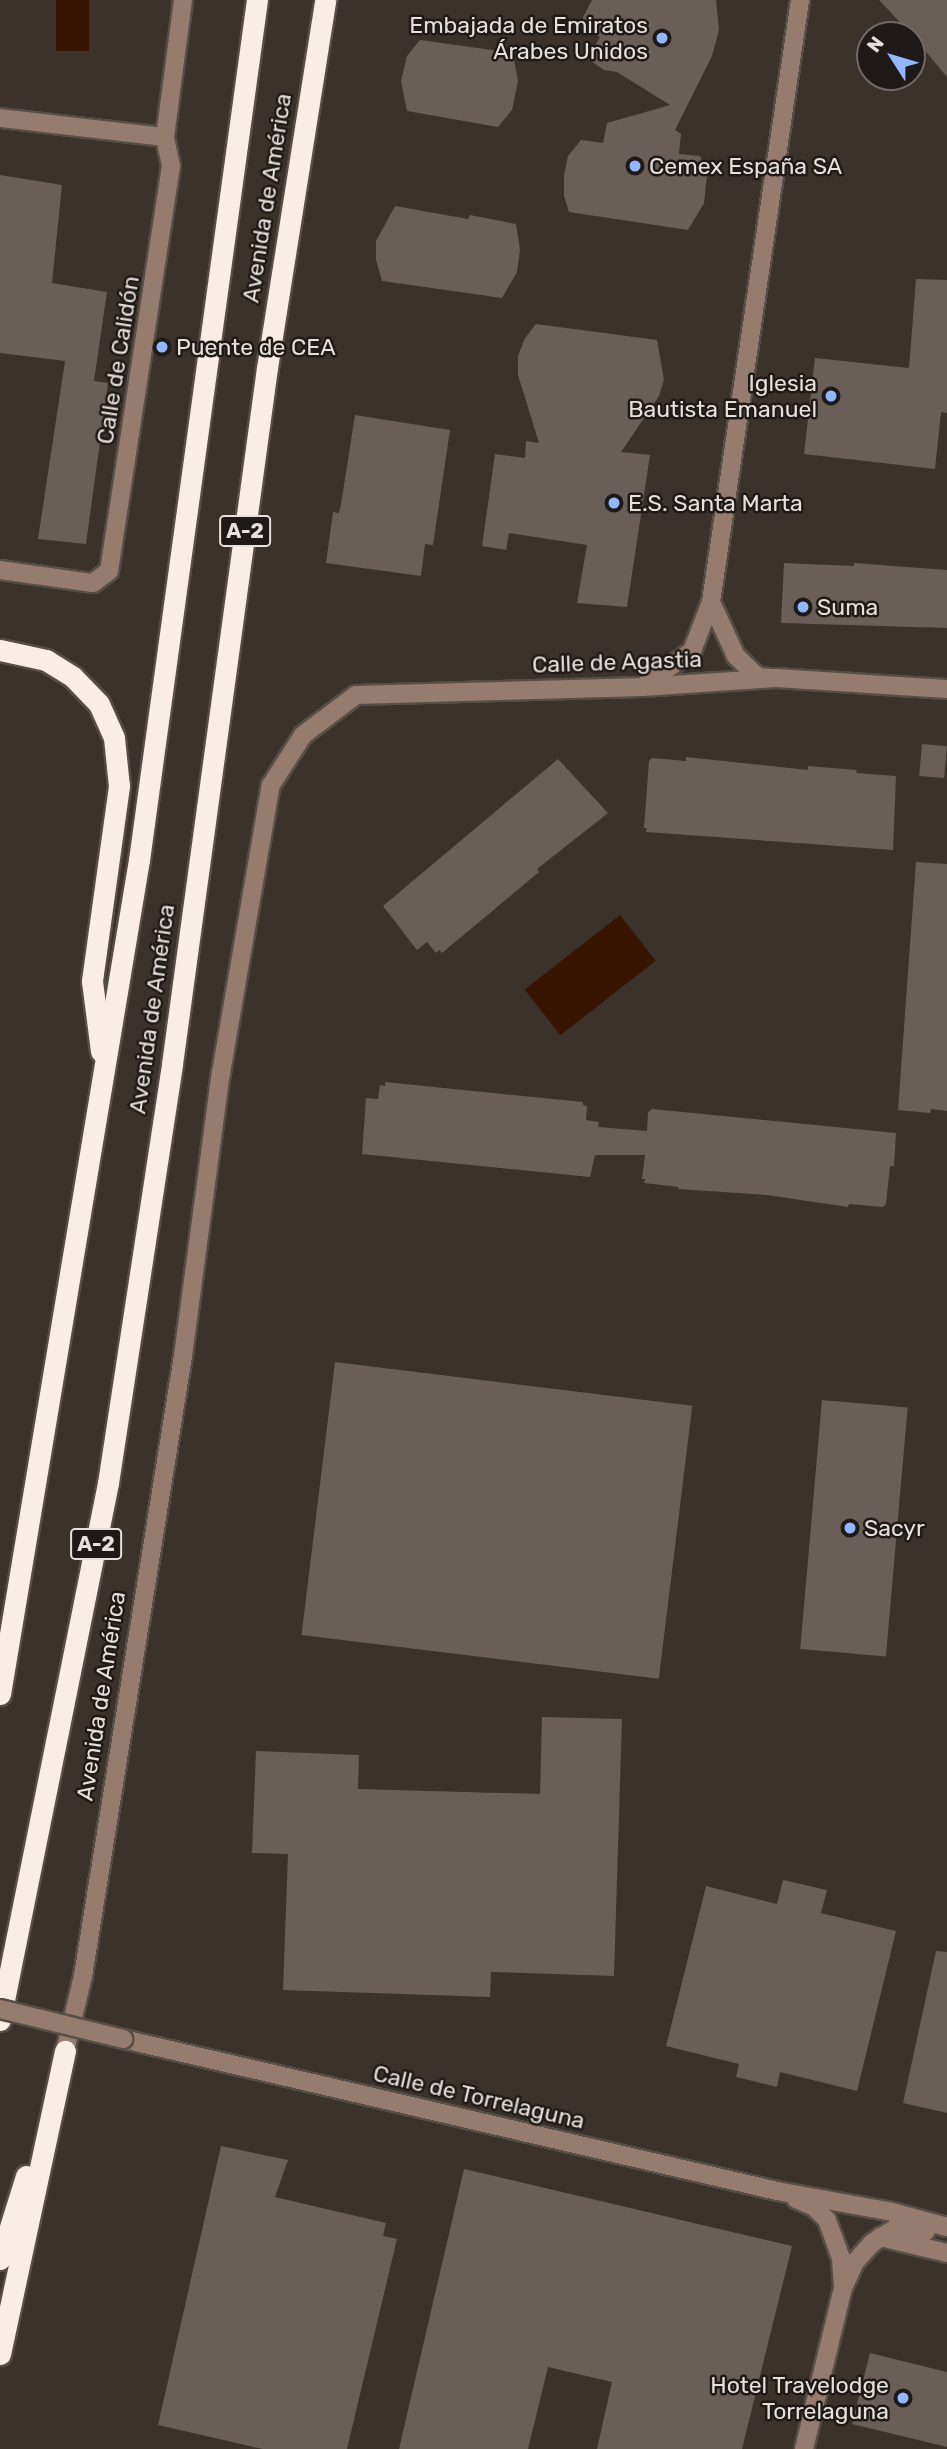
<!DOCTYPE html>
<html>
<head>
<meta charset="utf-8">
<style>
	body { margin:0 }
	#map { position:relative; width:947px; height:2449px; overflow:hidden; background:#3b322c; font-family:Rubik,sans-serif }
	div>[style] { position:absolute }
	.water>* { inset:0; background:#381500; transform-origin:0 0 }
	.building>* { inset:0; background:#695e58; transform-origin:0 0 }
	.roads { filter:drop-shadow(2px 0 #564e48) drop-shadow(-2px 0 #564e48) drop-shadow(0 2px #564e48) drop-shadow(0 -2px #564e48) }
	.minor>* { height:18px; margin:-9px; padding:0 9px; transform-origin:9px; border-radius:9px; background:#957c6e }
	.highway>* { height:21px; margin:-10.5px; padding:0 10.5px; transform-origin:10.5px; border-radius:10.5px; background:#f9ede6 }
	.bridges { filter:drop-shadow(2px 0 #564e48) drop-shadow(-2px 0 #564e48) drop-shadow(0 2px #564e48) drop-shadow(0 -2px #564e48) }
	.minor-bridge>* { height:18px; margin:-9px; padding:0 9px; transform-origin:9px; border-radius:9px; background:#957c6e }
	.dots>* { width:19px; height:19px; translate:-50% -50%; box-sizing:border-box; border:4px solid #1f1a18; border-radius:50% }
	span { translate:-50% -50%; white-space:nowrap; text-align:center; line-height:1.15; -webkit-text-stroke:5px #1f1a18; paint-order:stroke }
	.shield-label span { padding:2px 5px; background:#1f1a18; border:2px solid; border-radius:5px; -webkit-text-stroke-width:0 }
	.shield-label { font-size:21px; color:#e6e0dc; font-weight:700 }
	.poi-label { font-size:23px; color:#e6e0dc }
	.right { translate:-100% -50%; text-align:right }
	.left { translate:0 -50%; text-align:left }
	.street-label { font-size:23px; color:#e6e0dc }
	.north { position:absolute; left:856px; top:21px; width:70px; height:70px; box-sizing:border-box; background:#1f1a18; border:2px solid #6f6966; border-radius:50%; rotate:307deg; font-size:19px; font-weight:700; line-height:28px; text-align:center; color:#e6e0dc }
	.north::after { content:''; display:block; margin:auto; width:24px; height:32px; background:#91b8fd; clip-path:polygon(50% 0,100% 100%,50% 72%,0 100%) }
</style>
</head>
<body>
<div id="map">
	<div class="water">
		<i style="left:56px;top:0;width:33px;height:51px"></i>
		<i style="left:620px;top:915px;width:58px;height:121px;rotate:52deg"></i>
	</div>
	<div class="building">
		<i style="clip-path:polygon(592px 0,716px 0,719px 30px,712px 56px,675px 130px,681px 134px,679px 154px,700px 156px,707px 175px,704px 203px,688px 230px,569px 212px,564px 196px,564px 175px,568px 156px,581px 140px,603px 143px,607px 123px,670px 105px,617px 72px,604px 70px,588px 59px,600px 37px,579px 25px)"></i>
		<i style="clip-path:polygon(879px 0,947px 0,947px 77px,912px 35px)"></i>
		<i style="clip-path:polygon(420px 40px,513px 53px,518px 81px,512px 110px,498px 127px,407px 111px,401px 81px,407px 56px)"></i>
		<i style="clip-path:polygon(0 175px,62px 185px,52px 283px,107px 292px,94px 381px,108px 383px,86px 544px,38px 539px,65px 361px,0 353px)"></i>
		<i style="clip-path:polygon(395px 206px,468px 219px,470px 215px,516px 224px,520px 250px,517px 272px,502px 298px,382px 281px,376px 260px,376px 241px)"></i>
		<i style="clip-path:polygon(916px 279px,947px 280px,947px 413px,941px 412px,935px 469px,804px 454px,815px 358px,909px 368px)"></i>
		<i style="clip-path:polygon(536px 324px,657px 340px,664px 380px,659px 396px,621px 452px,650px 455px,627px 607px,577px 603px,587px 545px,509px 533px,506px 550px,482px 546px,495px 454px,525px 458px,526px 441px,539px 443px,518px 375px,518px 356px,525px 338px)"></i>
		<i style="clip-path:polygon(355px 415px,450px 430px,433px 545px,425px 544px,421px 576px,326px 563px,333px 512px,339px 513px,341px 504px)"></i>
		<i style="clip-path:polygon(784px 563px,854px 566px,854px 563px,947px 570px,947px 628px,781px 623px)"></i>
		<i style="left:922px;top:744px;width:25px;height:32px;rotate:5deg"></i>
		<i style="clip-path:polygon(686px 757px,808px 770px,808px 766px,857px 770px,856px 773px,896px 776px,893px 850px,646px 832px,647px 828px,644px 828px,649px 761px,652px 758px,686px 761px)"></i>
		<i style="clip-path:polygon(558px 759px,608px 813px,537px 869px,539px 872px,442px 953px,439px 950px,436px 953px,427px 942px,417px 950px,383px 906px)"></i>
		<i style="clip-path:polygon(916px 862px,947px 864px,947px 1111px,931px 1109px,930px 1113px,898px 1110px)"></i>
		<i style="clip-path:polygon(385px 1082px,583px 1102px,583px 1105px,587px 1106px,586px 1120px,599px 1122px,598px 1127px,647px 1131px,648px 1112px,652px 1109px,896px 1133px,894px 1166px,890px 1166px,886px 1204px,883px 1207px,849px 1204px,848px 1207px,767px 1195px,678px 1189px,679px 1187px,644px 1183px,645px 1179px,642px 1179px,645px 1155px,595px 1155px,590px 1177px,362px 1154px,366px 1098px,378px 1099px,380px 1085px,385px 1086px)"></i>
		<i style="left:335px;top:1362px;width:360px;height:275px;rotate:7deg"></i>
		<i style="left:822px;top:1400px;width:86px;height:250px;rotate:5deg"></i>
		<i style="clip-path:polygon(542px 1717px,622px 1719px,614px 1976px,491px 1972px,490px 1997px,283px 1990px,288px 1854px,252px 1853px,256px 1751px,359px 1755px,358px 1789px,540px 1794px)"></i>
		<i style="clip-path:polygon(783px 1880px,827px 1890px,821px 1913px,896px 1931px,857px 2091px,780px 2072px,777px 2087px,736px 2077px,739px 2064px,666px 2046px,706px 1886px,777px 1904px)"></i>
		<i style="clip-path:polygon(936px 1951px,947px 1952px,947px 2113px,903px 2103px)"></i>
		<i style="clip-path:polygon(221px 2146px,288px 2160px,275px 2197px,386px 2223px,383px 2236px,397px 2239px,347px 2449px,263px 2449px,158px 2425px)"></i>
		<i style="clip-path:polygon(464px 2169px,792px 2246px,742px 2449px,597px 2449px,612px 2382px,548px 2367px,528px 2449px,399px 2449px)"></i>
		<i style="clip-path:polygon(870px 2353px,947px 2372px,947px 2447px,852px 2424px)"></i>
	</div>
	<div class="roads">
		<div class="minor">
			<i style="left:0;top:118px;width:166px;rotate:6.6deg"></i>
			<i style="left:0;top:570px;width:94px;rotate:8deg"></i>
			<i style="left:93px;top:583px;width:20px;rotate:-37deg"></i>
			<i style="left:109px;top:571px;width:410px;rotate:-81.3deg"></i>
			<i style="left:171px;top:166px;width:30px;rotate:-102deg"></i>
			<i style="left:165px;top:137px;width:138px;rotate:-82.5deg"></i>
			<i style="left:711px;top:602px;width:60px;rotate:65.2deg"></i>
			<i style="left:736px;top:656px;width:30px;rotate:44deg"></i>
			<i style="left:758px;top:677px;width:12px;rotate:5deg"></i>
			<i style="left:642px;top:687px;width:62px;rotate:-35.8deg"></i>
			<i style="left:692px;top:651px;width:53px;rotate:-68.8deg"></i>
			<i style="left:711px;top:602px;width:609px;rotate:-81.59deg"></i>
			<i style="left:123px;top:2039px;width:671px;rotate:13.08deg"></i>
			<i style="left:777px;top:2191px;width:117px;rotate:10.3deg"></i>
			<i style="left:892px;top:2212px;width:57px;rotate:15.3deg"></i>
			<i style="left:65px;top:2051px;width:77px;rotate:-76.5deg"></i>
			<i style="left:83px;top:1976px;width:628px;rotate:-80.84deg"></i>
			<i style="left:183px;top:1356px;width:286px;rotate:-82.4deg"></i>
			<i style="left:221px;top:1073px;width:292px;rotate:-80.2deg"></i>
			<i style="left:271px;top:785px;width:59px;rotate:-57.4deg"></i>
			<i style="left:303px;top:735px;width:66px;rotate:-37deg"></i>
			<i style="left:356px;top:695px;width:286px;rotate:-1.6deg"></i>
			<i style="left:642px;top:687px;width:134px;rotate:-3.8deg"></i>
			<i style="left:776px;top:678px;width:171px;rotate:3.7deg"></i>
			<i style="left:796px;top:2199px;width:20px;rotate:24deg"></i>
			<i style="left:814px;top:2207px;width:18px;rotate:45deg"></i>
			<i style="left:827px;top:2220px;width:40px;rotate:69.8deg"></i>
			<i style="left:841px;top:2258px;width:26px;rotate:86deg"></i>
			<i style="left:880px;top:2237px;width:69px;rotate:13.4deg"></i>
			<i style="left:804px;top:2449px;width:166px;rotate:-76.4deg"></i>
			<i style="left:843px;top:2288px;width:29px;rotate:-65deg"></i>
			<i style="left:855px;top:2262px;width:25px;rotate:-48deg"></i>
			<i style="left:872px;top:2243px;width:28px;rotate:-32deg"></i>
			<i style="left:896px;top:2228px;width:30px;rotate:6deg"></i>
		</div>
		<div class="highway">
			<i style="left:0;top:650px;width:47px;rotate:12.3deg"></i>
			<i style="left:46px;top:660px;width:32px;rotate:32deg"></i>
			<i style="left:73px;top:677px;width:37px;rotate:46deg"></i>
			<i style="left:99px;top:704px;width:37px;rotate:66deg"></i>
			<i style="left:114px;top:738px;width:48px;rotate:84.1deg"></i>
			<i style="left:119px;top:786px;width:197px;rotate:97.9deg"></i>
			<i style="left:92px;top:981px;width:71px;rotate:82.7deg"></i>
			<i style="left:0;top:1694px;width:846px;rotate:-80.54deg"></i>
			<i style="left:139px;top:860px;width:868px;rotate:-82.19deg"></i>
			<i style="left:0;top:2020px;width:548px;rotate:-78.63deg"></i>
			<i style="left:108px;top:1483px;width:424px;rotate:-81.3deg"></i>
			<i style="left:172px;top:1064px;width:702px;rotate:-82.23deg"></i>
			<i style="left:267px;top:368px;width:373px;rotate:-81deg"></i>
			<i style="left:0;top:2259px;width:87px;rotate:-72.6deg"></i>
			<i style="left:0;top:2354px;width:310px;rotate:-77.9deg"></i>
		</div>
	</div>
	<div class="bridges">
		<div class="minor-bridge">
			<i style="left:0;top:2009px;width:127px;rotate:13.7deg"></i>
		</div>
	</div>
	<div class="dots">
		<i style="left:662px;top:38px;background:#91b8fd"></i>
		<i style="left:635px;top:166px;background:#91b8fd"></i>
		<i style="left:162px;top:347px;background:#91b8fd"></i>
		<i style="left:831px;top:396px;background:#91b8fd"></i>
		<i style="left:614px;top:503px;background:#91b8fd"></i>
		<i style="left:803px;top:607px;background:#91b8fd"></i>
		<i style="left:850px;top:1528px;background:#91b8fd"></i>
		<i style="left:903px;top:2398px;background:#91b8fd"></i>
	</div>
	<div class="shield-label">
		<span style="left:245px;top:531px">A-2</span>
		<span style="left:96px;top:1544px">A-2</span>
	</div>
	<div class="poi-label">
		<span class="right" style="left:648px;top:38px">Embajada de Emiratos<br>Árabes Unidos</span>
		<span class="left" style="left:649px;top:166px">Cemex España SA</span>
		<span class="left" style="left:176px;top:347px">Puente de CEA</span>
		<span class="right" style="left:817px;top:396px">Iglesia<br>Bautista Emanuel</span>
		<span class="left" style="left:628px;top:503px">E.S. Santa Marta</span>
		<span class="left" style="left:817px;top:607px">Suma</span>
		<span class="left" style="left:864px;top:1528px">Sacyr</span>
		<span class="right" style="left:889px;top:2398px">Hotel Travelodge<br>Torrelaguna</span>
	</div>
	<div class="street-label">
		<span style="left:267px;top:198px;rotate:-81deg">Avenida de América</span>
		<span style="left:118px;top:360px;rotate:-81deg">Calle de Calidón</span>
		<span style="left:617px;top:662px;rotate:-2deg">Calle de Agastia</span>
		<span style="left:152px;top:1009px;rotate:-82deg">Avenida de América</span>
		<span style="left:101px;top:1696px;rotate:-81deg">Avenida de América</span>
		<span style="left:479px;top:2097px;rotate:13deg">Calle de Torrelaguna</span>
	</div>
	<div class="north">N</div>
</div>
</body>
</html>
